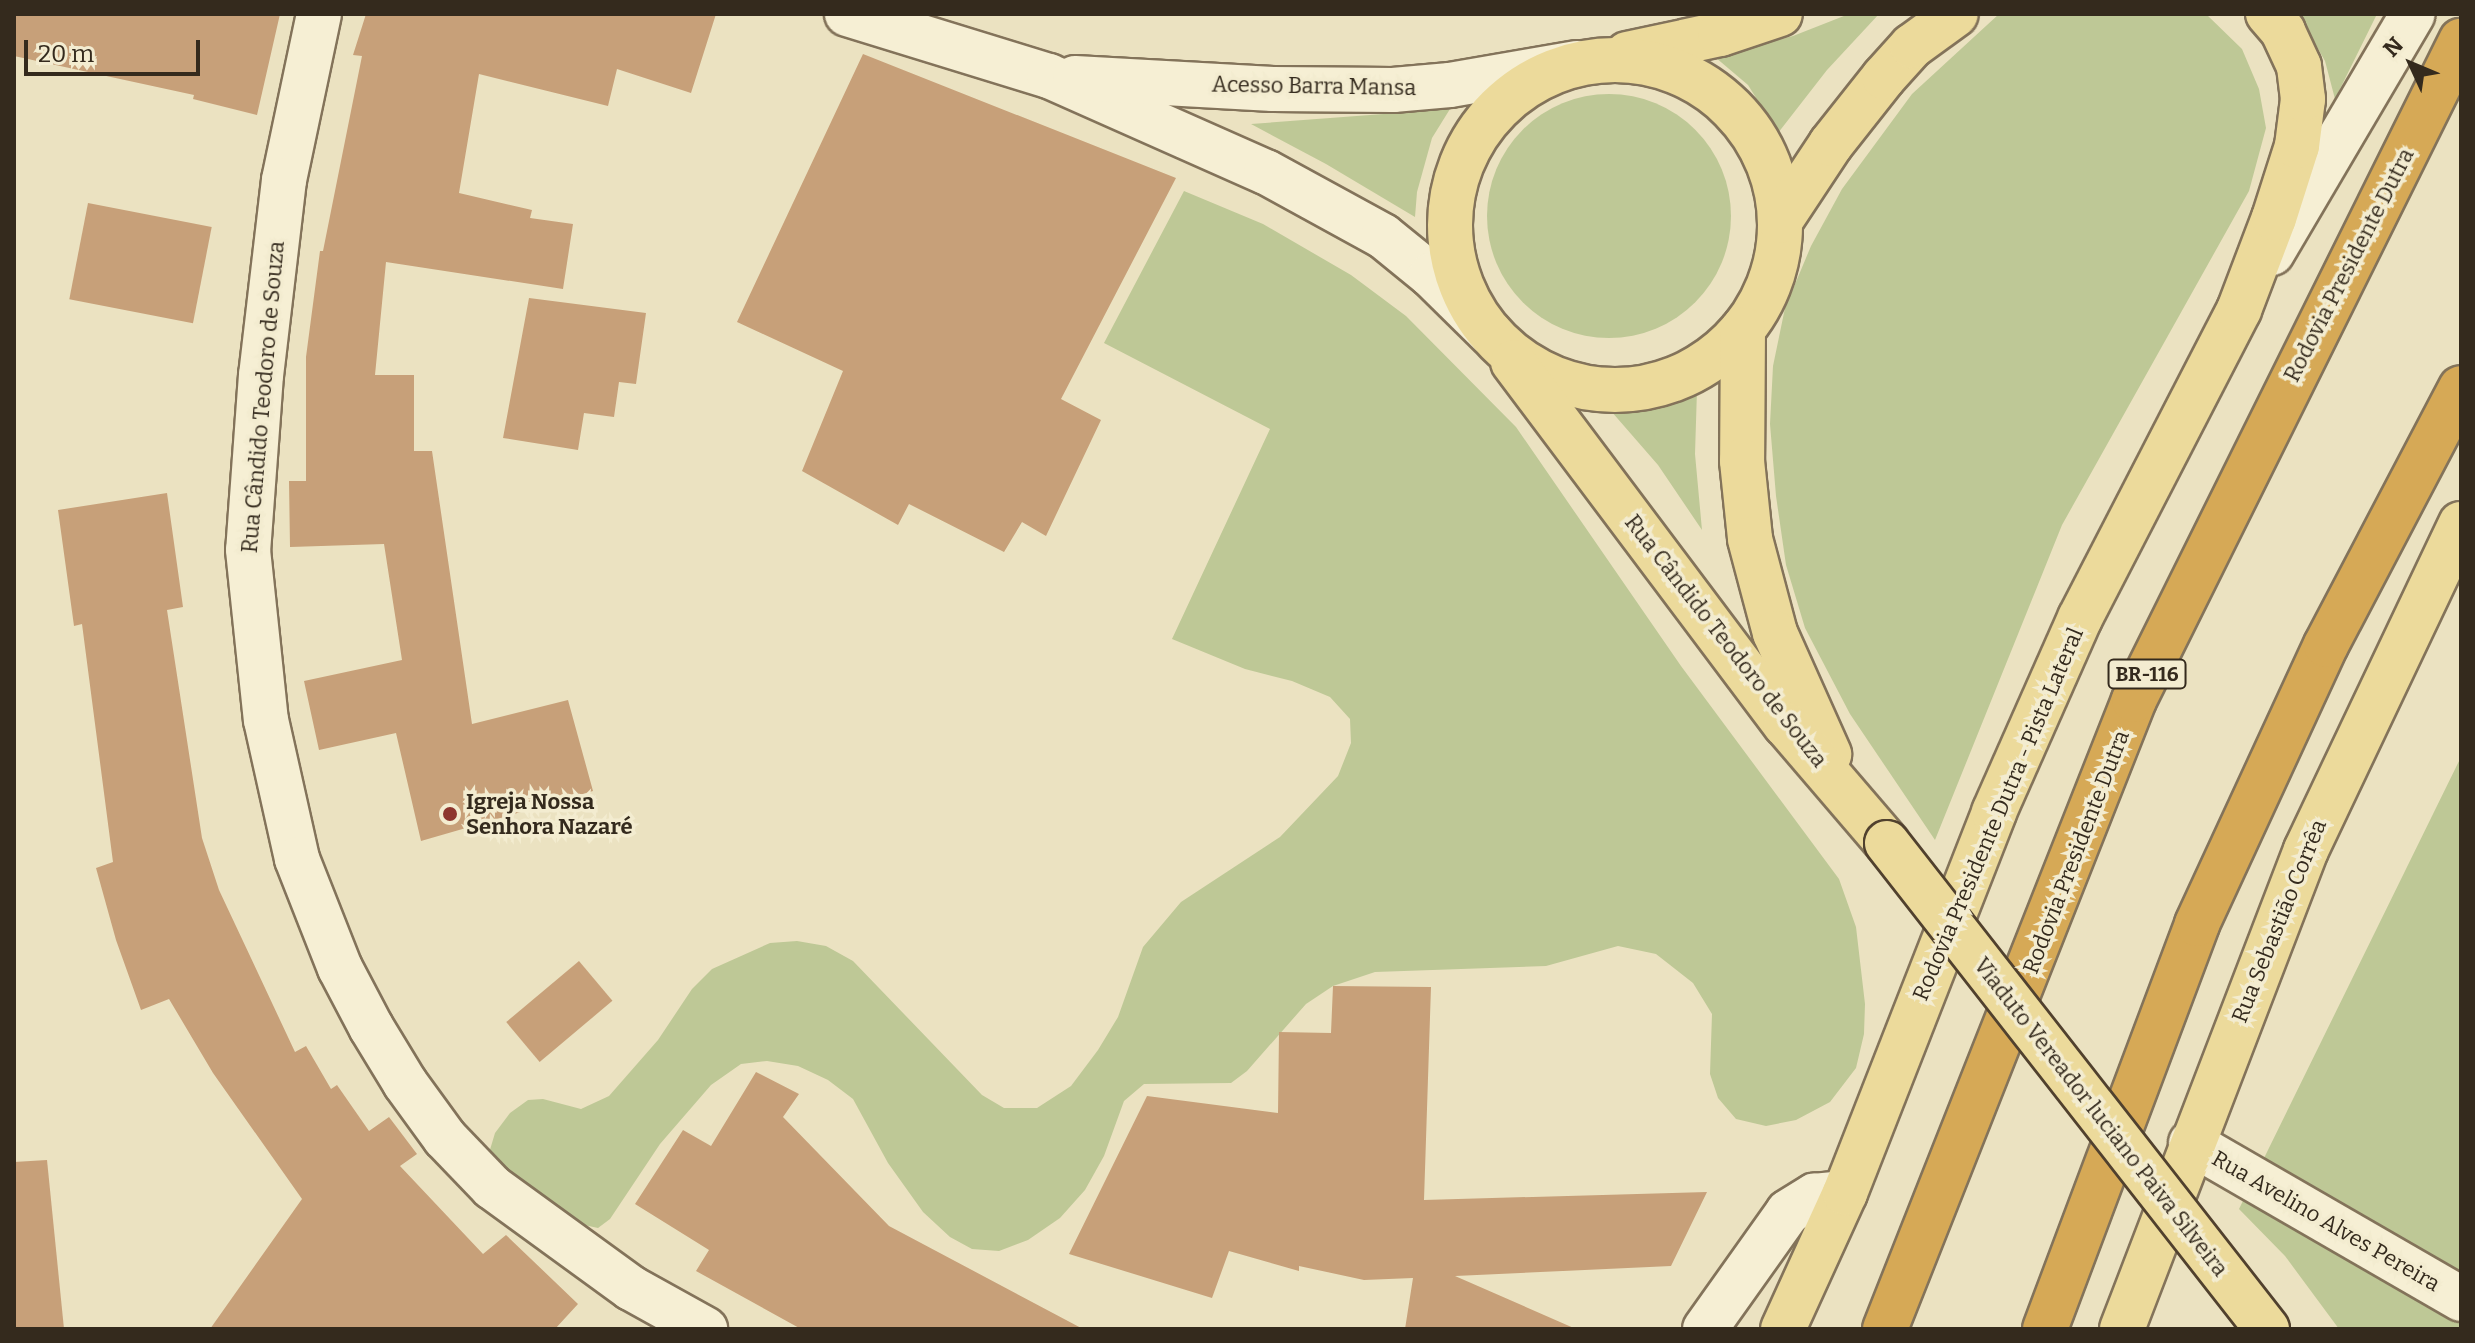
<!DOCTYPE html>
<html>
<head>
<meta charset="utf-8">
<style>
	body { margin:0 }
	#map { position:relative; width:2475px; height:1343px; overflow:hidden; background:#ebe2c1; font-family:Bitter,serif }
	div>[style] { position:absolute }
	.green>* { inset:0; background:#bec896 }
	.round { border-radius:50% }
	.building>* { inset:0; background:#c7a079; transform-origin:0 0 }
	.roads { filter:drop-shadow(2px 0 #83735a) drop-shadow(-2px 0 #83735a) drop-shadow(0 2px #83735a) drop-shadow(0 -2px #83735a) }
	.minor>* { height:44px; margin:-22px; padding:0 22px; transform-origin:22px; border-radius:22px; background:#f6efd4 }
	.tertiary>* { height:44px; margin:-22px; padding:0 22px; transform-origin:22px; border-radius:22px; background:#f6efd4 }
	.secondary>* { height:44px; margin:-22px; padding:0 22px; transform-origin:22px; border-radius:22px; background:#f6efd4 }
	.primary>* { height:44px; margin:-22px; padding:0 22px; transform-origin:22px; border-radius:22px; background:#ecda9b }
	.primary>.ring { margin:-22px; padding:0; box-sizing:content-box; background:none; border:44px solid #ecda9b; border-radius:50% }
	.motorway>* { height:44px; margin:-22px; padding:0 22px; transform-origin:22px; border-radius:22px; background:#d6a956 }
	.bridges { filter:drop-shadow(2px 0 #51412e) drop-shadow(-2px 0 #51412e) drop-shadow(0 2px #51412e) drop-shadow(0 -2px #51412e) }
	.primary-bridge>* { height:44px; margin:-22px; padding:0 22px; transform-origin:22px; border-radius:22px; background:#ecda9b }
	.dots>* { width:22px; height:22px; translate:-50% -50%; box-sizing:border-box; border:4px solid #f3ecd0; border-radius:50% }
	span { translate:-50% -50%; white-space:nowrap; text-align:center; line-height:1.15; -webkit-text-stroke:7px #f3ecd0; paint-order:stroke }
	.shield-label span { padding:2px 6px; background:#f3ecd0; border:2px solid; border-radius:6px; -webkit-text-stroke-width:0 }
	.shield-label { font-size:20px; color:#342a1d; font-weight:700 }
	.street-label { font-size:22px; color:#342a1d }
	.poi-label { font-size:22px; color:#342a1d; font-weight:700 }
	.left { translate:0 -50%; text-align:left }
	.frame { position:absolute; inset:0; border:16px solid #342a1d; pointer-events:none }
	.north { position:absolute; left:2371px; top:24px; width:80px; height:80px; -webkit-text-stroke:6px #f3ecd0; paint-order:stroke; rotate:314deg; font-size:22px; font-weight:700; line-height:32px; text-align:center; color:#342a1d }
	.north::after { content:''; display:block; margin:auto; width:28px; height:36px; background:#342a1d; clip-path:polygon(50% 0,100% 100%,50% 72%,0 100%) }
	.scale { position:absolute; left:24px; top:40px; width:176px; height:36px; box-sizing:border-box; border:4px solid #342a1d; border-top:0; padding-left:10px; font-size:24px; line-height:28px; white-space:nowrap; color:#342a1d; -webkit-text-stroke:6px #f3ecd0; paint-order:stroke }
</style>
</head>
<body>
<div id="map">
	<div class="green">
		<i style="clip-path:polygon(1849px 14px,1879px 14px,1827px 70px,1778px 133px,1748px 85px,1715px 57px,1793px 36px)"></i>
		<i style="clip-path:polygon(1999px 14px,2206px 14px,2242px 49px,2259px 89px,2266px 128px,2249px 191px,2062px 525px,1935px 840px,1850px 714px,1805px 628px,1786px 565px,1776px 496px,1770px 424px,1773px 366px,1785px 308px,1811px 246px,1842px 189px,1912px 94px)"></i>
		<i style="clip-path:polygon(2298px 14px,2377px 14px,2335px 99px,2325px 61px)"></i>
		<i class="round" style="left:1487px;top:94px;width:244px;height:244px"></i>
		<i style="clip-path:polygon(1450px 109px,1432px 138px,1417px 192px,1415px 217px,1326px 164px,1251px 124px)"></i>
		<i style="clip-path:polygon(1184px 191px,1263px 224px,1351px 275px,1406px 316px,1516px 427px,1681px 666px,1839px 879px,1856px 927px,1865px 1004px,1864px 1034px,1856px 1068px,1830px 1102px,1796px 1120px,1766px 1126px,1736px 1119px,1718px 1098px,1710px 1074px,1712px 1014px,1693px 983px,1656px 954px,1618px 946px,1546px 966px,1375px 972px,1333px 986px,1306px 1004px,1247px 1071px,1231px 1083px,1144px 1084px,1124px 1101px,1104px 1156px,1085px 1190px,1060px 1218px,1028px 1240px,999px 1251px,972px 1249px,950px 1237px,923px 1212px,888px 1163px,853px 1099px,828px 1080px,798px 1066px,767px 1061px,741px 1064px,711px 1085px,660px 1144px,610px 1219px,598px 1228px,575px 1223px,505px 1176px,489px 1153px,495px 1133px,510px 1113px,528px 1100px,543px 1099px,581px 1109px,609px 1096px,658px 1040px,692px 989px,712px 969px,770px 943px,797px 941px,826px 946px,853px 961px,982px 1095px,1004px 1108px,1037px 1108px,1071px 1086px,1098px 1050px,1118px 1017px,1143px 947px,1181px 902px,1280px 837px,1338px 776px,1351px 743px,1350px 719px,1330px 697px,1292px 681px,1245px 669px,1172px 639px,1270px 429px,1104px 343px)"></i>
		<i style="clip-path:polygon(1697px 390px,1695px 454px,1702px 530px,1658px 465px,1611px 411px,1650px 406px)"></i>
		<i style="clip-path:polygon(2461px 757px,2461px 1329px,2339px 1329px,2285px 1256px,2239px 1209px)"></i>
	</div>
	<div class="building">
		<i style="clip-path:polygon(14px 14px,280px 14px,257px 115px,193px 99px,194px 95px,14px 56px)"></i>
		<i style="clip-path:polygon(366px 14px,716px 14px,691px 93px,617px 69px,608px 106px,479px 74px,459px 193px,532px 210px,530px 218px,573px 224px,563px 289px,386px 262px,375px 375px,414px 375px,414px 451px,432px 451px,472px 724px,568px 700px,593px 791px,421px 841px,396px 733px,319px 750px,304px 681px,402px 660px,384px 544px,290px 547px,289px 481px,306px 481px,306px 357px,320px 251px,323px 251px,362px 56px,353px 55px)"></i>
		<i style="clip-path:polygon(863px 54px,1176px 178px,1061px 399px,1101px 420px,1046px 536px,1022px 522px,1004px 552px,909px 504px,898px 525px,802px 471px,843px 371px,737px 322px)"></i>
		<i style="left:88px;top:203px;width:126px;height:98px;rotate:11deg"></i>
		<i style="clip-path:polygon(529px 298px,646px 313px,636px 384px,619px 382px,614px 417px,584px 413px,578px 450px,503px 438px)"></i>
		<i style="clip-path:polygon(167px 493px,183px 607px,167px 610px,202px 838px,219px 890px,295px 1052px,306px 1046px,331px 1089px,337px 1085px,369px 1131px,389px 1117px,417px 1154px,400px 1166px,483px 1254px,506px 1235px,578px 1304px,555px 1329px,210px 1329px,302px 1199px,213px 1073px,169px 999px,141px 1010px,116px 940px,96px 868px,113px 862px,82px 624px,74px 626px,58px 510px)"></i>
		<i style="left:579px;top:961px;width:52px;height:95px;rotate:50deg"></i>
		<i style="clip-path:polygon(1333px 986px,1431px 987px,1424px 1200px,1707px 1192px,1671px 1266px,1455px 1276px,1576px 1329px,1405px 1329px,1413px 1278px,1364px 1280px,1299px 1266px,1299px 1271px,1229px 1251px,1212px 1298px,1069px 1254px,1147px 1096px,1278px 1113px,1279px 1032px,1331px 1033px)"></i>
		<i style="clip-path:polygon(756px 1072px,799px 1094px,783px 1117px,889px 1226px,1083px 1329px,801px 1329px,696px 1271px,709px 1250px,635px 1204px,683px 1130px,711px 1146px)"></i>
		<i style="clip-path:polygon(47px 1160px,64px 1329px,14px 1329px,14px 1162px)"></i>
	</div>
	<div class="roads">
		<div class="minor">
			<i style="left:319px;top:14px;width:170px;rotate:101.9deg"></i>
			<i style="left:284px;top:180px;width:196px;rotate:96.7deg"></i>
			<i style="left:261px;top:375px;width:175px;rotate:94.2deg"></i>
			<i style="left:248px;top:550px;width:171px;rotate:84deg"></i>
			<i style="left:266px;top:720px;width:142px;rotate:77.4deg"></i>
			<i style="left:297px;top:859px;width:117px;rotate:68.5deg"></i>
			<i style="left:340px;top:968px;width:67px;rotate:62.3deg"></i>
			<i style="left:371px;top:1027px;width:66px;rotate:58.7deg"></i>
			<i style="left:405px;top:1083px;width:68px;rotate:54deg"></i>
			<i style="left:445px;top:1138px;width:68px;rotate:46.2deg"></i>
			<i style="left:492px;top:1187px;width:172px;rotate:36deg"></i>
			<i style="left:631px;top:1288px;width:85px;rotate:29deg"></i>
			<i style="left:2191px;top:1143px;width:312px;rotate:30deg"></i>
			<i style="left:1705px;top:1329px;width:143px;rotate:-54.6deg"></i>
			<i style="left:1788px;top:1212px;width:31px;rotate:-32deg"></i>
			<i style="left:1814px;top:1196px;width:31px;rotate:-6deg"></i>
		</div>
		<div class="tertiary">
			<i style="left:847px;top:14px;width:211px;rotate:17.1deg"></i>
			<i style="left:1049px;top:76px;width:237px;rotate:23.9deg"></i>
			<i style="left:1266px;top:172px;width:133px;rotate:28.7deg"></i>
			<i style="left:1383px;top:236px;width:62px;rotate:39.1deg"></i>
			<i style="left:1431px;top:275px;width:81px;rotate:44.5deg"></i>
			<i style="left:1075px;top:78px;width:198px;rotate:3.2deg"></i>
			<i style="left:1273px;top:89px;width:120px;rotate:0.5deg"></i>
			<i style="left:1393px;top:90px;width:57px;rotate:-5deg"></i>
			<i style="left:1450px;top:85px;width:129px;rotate:-9.8deg"></i>
		</div>
		<div class="secondary">
			<i style="left:2272px;top:253px;width:277px;rotate:-59.5deg"></i>
		</div>
		<div class="primary">
			<i style="left:1627px;top:54px;width:95px;rotate:-12.1deg"></i>
			<i style="left:1720px;top:34px;width:63px;rotate:-18.4deg"></i>
			<i class="ring" style="left:1450px;top:60px;width:286px;height:286px"></i>
			<i style="left:1780px;top:221px;width:92px;rotate:-56.5deg"></i>
			<i style="left:1831px;top:144px;width:85px;rotate:-51.7deg"></i>
			<i style="left:1884px;top:77px;width:42px;rotate:-47.9deg"></i>
			<i style="left:1912px;top:46px;width:54px;rotate:-36deg"></i>
			<i style="left:1743px;top:329px;width:132px;rotate:90.4deg"></i>
			<i style="left:1742px;top:461px;width:78px;rotate:84.1deg"></i>
			<i style="left:1750px;top:539px;width:97px;rotate:75.1deg"></i>
			<i style="left:1775px;top:633px;width:133px;rotate:65.9deg"></i>
			<i style="left:1513px;top:362px;width:454px;rotate:53.1deg"></i>
			<i style="left:1786px;top:725px;width:155px;rotate:49.4deg"></i>
			<i style="left:1783px;top:1329px;width:149px;rotate:-65.5deg"></i>
			<i style="left:1845px;top:1193px;width:409px;rotate:-68.6deg"></i>
			<i style="left:1994px;top:812px;width:212px;rotate:-66.1deg"></i>
			<i style="left:2080px;top:618px;width:347px;rotate:-62.7deg"></i>
			<i style="left:2239px;top:310px;width:98px;rotate:-69.2deg"></i>
			<i style="left:2274px;top:218px;width:76px;rotate:-72.3deg"></i>
			<i style="left:2297px;top:146px;width:47px;rotate:-82.7deg"></i>
			<i style="left:2303px;top:99px;width:33px;rotate:-97deg"></i>
			<i style="left:2299px;top:66px;width:38px;rotate:-115deg"></i>
			<i style="left:2283px;top:31px;width:23px;rotate:-131deg"></i>
			<i style="left:2122px;top:1329px;width:513px;rotate:-68.99deg"></i>
			<i style="left:2306px;top:850px;width:361px;rotate:-64.6deg"></i>
		</div>
		<div class="motorway">
			<i style="left:1885px;top:1329px;width:676px;rotate:-68.4deg"></i>
			<i style="left:2134px;top:700px;width:736px;rotate:-63.61deg"></i>
			<i style="left:2045px;top:1329px;width:433px;rotate:-69.4deg"></i>
			<i style="left:2197px;top:924px;width:307px;rotate:-65.2deg"></i>
			<i style="left:2326px;top:645px;width:290px;rotate:-62.3deg"></i>
		</div>
	</div>
	<div class="bridges">
		<div class="primary-bridge">
			<i style="left:1887px;top:843px;width:617px;rotate:51.98deg"></i>
		</div>
	</div>
	<div class="dots">
		<i style="left:450px;top:814px;background:#8e362e"></i>
	</div>
	<div class="shield-label">
		<span style="left:2147px;top:674px">BR-116</span>
	</div>
	<div class="street-label">
		<span style="left:1314px;top:86px;rotate:1deg">Acesso Barra Mansa</span>
		<span style="left:2349px;top:265px;rotate:-63deg">Rodovia Presidente Dutra</span>
		<span style="left:263px;top:397px;rotate:-85deg">Rua Cândido Teodoro de Souza</span>
		<span style="left:1726px;top:641px;rotate:52deg">Rua Cândido Teodoro de Souza</span>
		<span style="left:1998px;top:814px;rotate:-67deg">Rodovia Presidente Dutra - Pista Lateral</span>
		<span style="left:2076px;top:852px;rotate:-69deg">Rodovia Presidente Dutra</span>
		<span style="left:2279px;top:921px;rotate:-68deg">Rua Sebastião Corrêa</span>
		<span style="left:2101px;top:1117px;rotate:52deg">Viaduto Vereador luciano Paiva Silveira</span>
		<span style="left:2326px;top:1221px;rotate:30deg">Rua Avelino Alves Pereira</span>
	</div>
	<div class="poi-label">
		<span class="left" style="left:466px;top:814px">Igreja Nossa<br>Senhora Nazaré</span>
	</div>
	<div class="frame"></div>
	<div class="north">N</div>
	<div class="scale">20 m</div>
</div>
</body>
</html>
